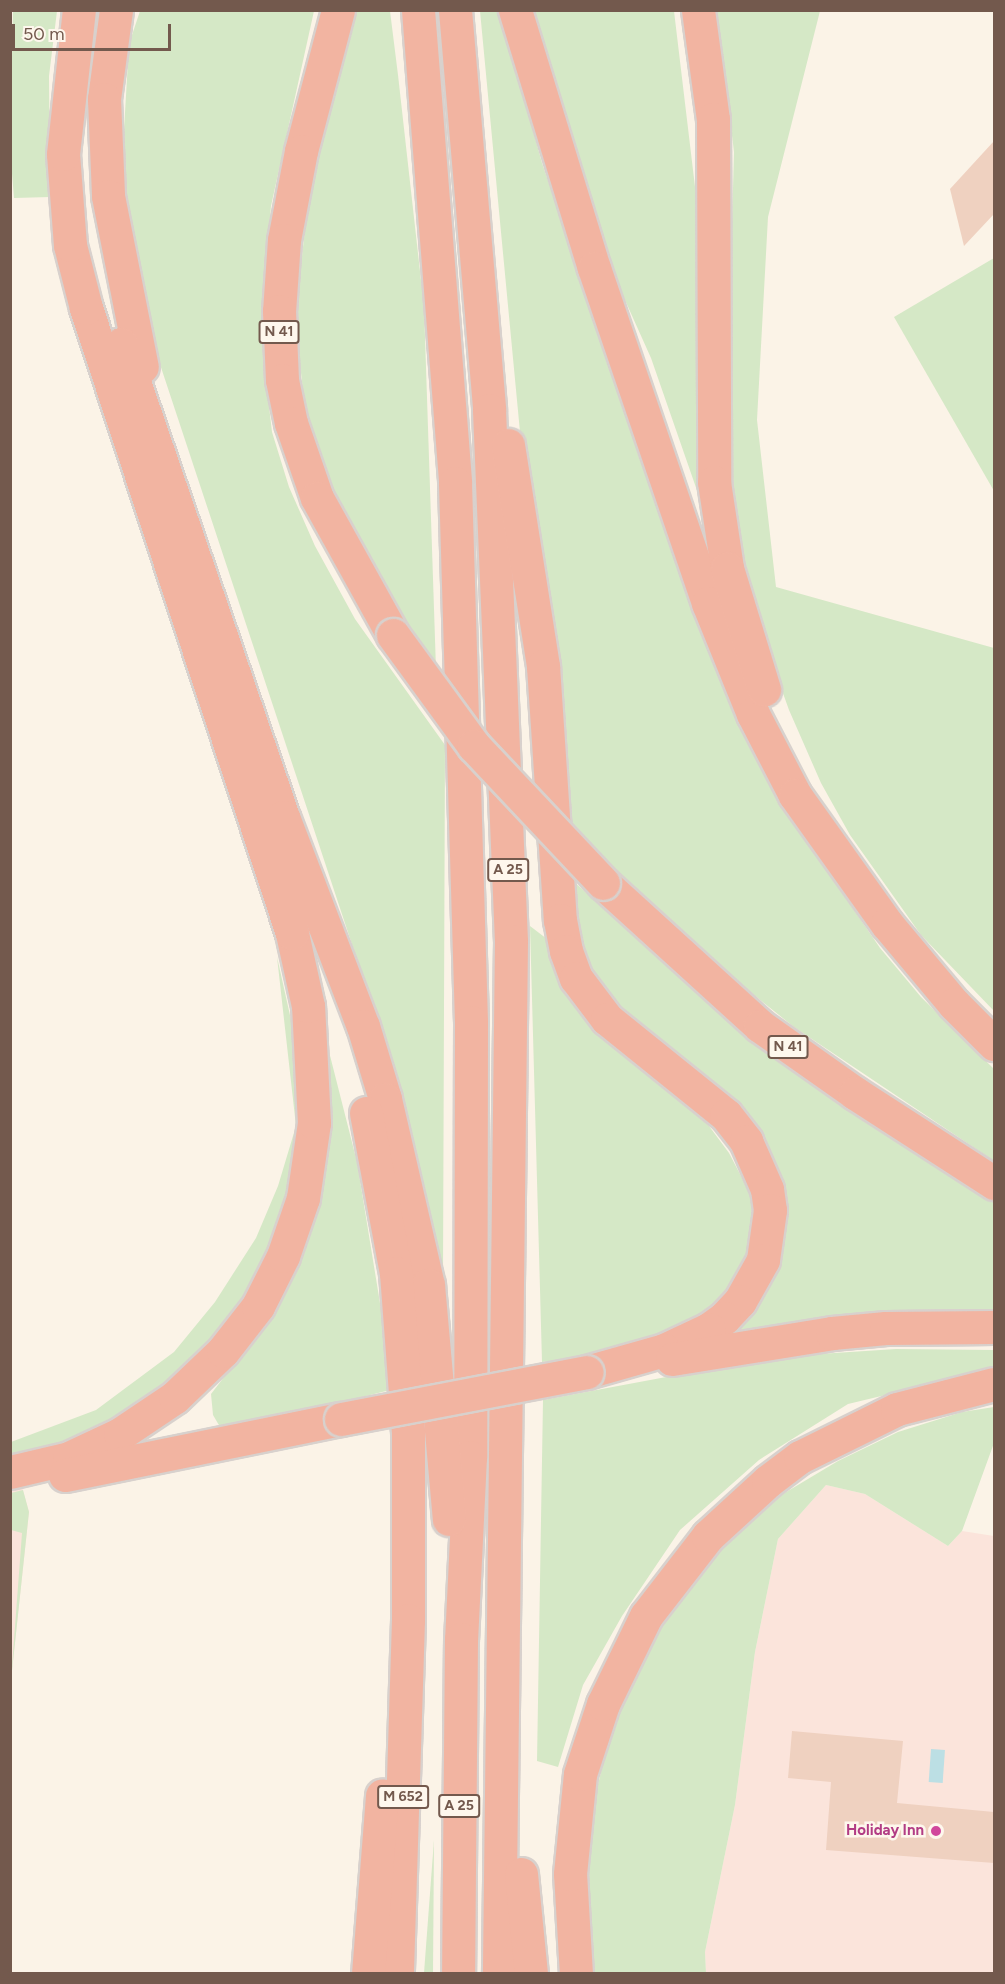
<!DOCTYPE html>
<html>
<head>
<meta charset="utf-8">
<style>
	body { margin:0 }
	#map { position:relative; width:1005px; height:1984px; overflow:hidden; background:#fbf3e7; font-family:Figtree,sans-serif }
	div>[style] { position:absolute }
	.commercial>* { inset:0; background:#fbe4db }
	.green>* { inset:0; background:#d5e8c6 }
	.water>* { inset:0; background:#bcdfe4; transform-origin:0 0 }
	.building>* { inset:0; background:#efd1c0 }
	.roads { filter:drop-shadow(2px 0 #d8d1cd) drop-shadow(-2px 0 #d8d1cd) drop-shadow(0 2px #d8d1cd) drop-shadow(0 -2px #d8d1cd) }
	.highway>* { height:33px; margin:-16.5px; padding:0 16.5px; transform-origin:16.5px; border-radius:16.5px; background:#f2b4a1 }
	.bridges { filter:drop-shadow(2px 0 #d8d1cd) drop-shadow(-2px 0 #d8d1cd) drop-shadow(0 2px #d8d1cd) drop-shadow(0 -2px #d8d1cd) }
	.highway-bridge>* { height:33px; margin:-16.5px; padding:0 16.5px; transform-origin:16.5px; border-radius:16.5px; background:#f2b4a1 }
	.dots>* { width:16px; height:16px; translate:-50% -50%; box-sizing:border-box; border:3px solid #fef7ed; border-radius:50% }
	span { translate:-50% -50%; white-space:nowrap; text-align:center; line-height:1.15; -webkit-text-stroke:5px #fef7ed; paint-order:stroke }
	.shield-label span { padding:2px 4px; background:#fef7ed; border:2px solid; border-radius:4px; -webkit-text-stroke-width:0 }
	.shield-label { font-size:14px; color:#73594d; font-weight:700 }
	.hotel-label { font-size:15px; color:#b23c85; font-weight:700 }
	.right { translate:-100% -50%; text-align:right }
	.frame { position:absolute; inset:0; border:12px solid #73594d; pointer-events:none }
	.scale { position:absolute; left:12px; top:24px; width:159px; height:27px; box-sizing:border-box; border:3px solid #73594d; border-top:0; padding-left:8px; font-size:18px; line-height:21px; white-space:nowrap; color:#73594d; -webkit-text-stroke:4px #fef7ed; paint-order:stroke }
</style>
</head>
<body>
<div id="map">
	<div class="commercial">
		<i style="clip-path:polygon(11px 1448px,29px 1512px,11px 1680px)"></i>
		<i style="clip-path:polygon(826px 1485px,865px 1494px,948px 1546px,962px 1531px,994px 1536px,994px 1973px,706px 1974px,705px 1952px,735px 1805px,755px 1652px,778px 1539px)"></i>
	</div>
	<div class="green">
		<i style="clip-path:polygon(13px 11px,57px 11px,49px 76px,50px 197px,14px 198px,10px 149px)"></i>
		<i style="clip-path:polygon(140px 11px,314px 11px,271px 206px,263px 296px,264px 363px,272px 432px,289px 487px,315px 546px,355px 619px,445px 745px,443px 1276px,379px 1026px,145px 319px,121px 181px,129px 44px)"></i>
		<i style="clip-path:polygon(355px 11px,390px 11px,398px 75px,424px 307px,436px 669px,380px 596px,326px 486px,305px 409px,295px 319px,305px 229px,320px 136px)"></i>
		<i style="clip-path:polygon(480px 11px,500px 11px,542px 163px,699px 626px,726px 691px,794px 822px,880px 948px,921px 997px,994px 1069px,994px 1161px,794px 1027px,709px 959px,616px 874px,565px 822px,522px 453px)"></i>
		<i style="clip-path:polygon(530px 11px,674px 11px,701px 237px,701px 502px,651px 358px,598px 240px)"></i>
		<i style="clip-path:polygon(717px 11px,820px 11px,768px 217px,757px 420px,776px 587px,994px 648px,994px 1011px,921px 935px,850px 835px,821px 783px,789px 710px,751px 604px,738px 544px,727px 407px,734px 152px)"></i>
		<i style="clip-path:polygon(994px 258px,994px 491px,894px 317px)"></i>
		<i style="clip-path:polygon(573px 881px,777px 1059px,994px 1202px,994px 1318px,932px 1311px,878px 1313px,789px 1322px,727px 1335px,748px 1316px,774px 1269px,784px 1203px,617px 1012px,575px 948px)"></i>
		<i style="clip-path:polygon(530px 926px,547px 939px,562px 983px,692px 1103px,729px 1153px,752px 1197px,750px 1253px,725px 1299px,689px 1324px,625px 1351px,542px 1362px)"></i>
		<i style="clip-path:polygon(277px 957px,302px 1069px,301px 1141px,279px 1232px,248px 1297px,203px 1354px,161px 1390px,109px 1424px,67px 1445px,11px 1462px,11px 1442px,96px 1410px,174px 1352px,215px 1302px,256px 1238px,278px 1186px,296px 1126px)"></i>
		<i style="clip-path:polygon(321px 1020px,357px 1162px,394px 1389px,223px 1432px,213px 1415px,211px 1394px,262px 1328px,288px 1276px,325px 1150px,331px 1104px)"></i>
		<i style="clip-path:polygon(896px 1349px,994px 1350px,994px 1369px,848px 1404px,759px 1460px,680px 1530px,622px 1616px,583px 1685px,558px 1767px,537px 1761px,543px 1400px,773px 1357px)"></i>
		<i style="clip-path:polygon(994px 1407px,994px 1443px,962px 1531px,948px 1546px,865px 1494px,826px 1485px,778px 1539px,755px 1652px,735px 1805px,705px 1952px,706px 1973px,591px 1974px,587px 1957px,589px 1823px,611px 1729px,661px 1612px,756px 1510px,838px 1461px,898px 1432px,962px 1412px)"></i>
		<i style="clip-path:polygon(23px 1490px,29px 1512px,11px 1680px,22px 1533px,11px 1530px,11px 1493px)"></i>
		<i style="clip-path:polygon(434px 1840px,433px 1973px,424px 1973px)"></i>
	</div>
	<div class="water">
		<i style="left:931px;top:1749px;width:14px;height:33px;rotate:4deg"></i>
	</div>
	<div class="building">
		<i style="clip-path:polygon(994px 141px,994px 214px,964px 246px,950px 189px)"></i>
		<i style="clip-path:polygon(792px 1731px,903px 1741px,897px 1803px,994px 1812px,994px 1863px,826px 1850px,831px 1782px,788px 1778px)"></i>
	</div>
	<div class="roads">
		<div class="highway">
			<i style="left:116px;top:10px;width:90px;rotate:97.7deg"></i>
			<i style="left:104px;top:99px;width:97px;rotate:87.6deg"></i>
			<i style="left:108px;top:196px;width:174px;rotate:78.8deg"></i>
			<i style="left:338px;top:10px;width:146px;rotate:104.7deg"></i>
			<i style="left:301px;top:151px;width:91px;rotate:100.8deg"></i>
			<i style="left:284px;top:240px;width:71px;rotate:94deg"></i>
			<i style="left:279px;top:311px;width:69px;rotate:87.5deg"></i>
			<i style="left:282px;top:380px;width:44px;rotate:78.2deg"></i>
			<i style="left:291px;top:423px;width:79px;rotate:70.9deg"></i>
			<i style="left:317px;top:498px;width:157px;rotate:61deg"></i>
			<i style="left:418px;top:10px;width:474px;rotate:85.5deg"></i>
			<i style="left:455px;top:483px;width:539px;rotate:88.3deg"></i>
			<i style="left:471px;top:1022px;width:435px;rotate:90.1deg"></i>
			<i style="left:470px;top:1457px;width:182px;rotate:92.8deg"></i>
			<i style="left:461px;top:1639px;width:335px;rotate:90.5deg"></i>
			<i style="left:455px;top:10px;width:401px;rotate:85.1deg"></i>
			<i style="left:489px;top:410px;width:531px;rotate:87.63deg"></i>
			<i style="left:511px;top:941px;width:1033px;rotate:90.67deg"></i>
			<i style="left:515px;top:10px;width:270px;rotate:73deg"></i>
			<i style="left:594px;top:268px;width:354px;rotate:71.2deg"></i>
			<i style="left:708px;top:603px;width:120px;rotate:67.9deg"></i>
			<i style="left:753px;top:714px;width:91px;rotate:62.6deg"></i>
			<i style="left:795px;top:795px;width:158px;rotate:54.5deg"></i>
			<i style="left:887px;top:924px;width:104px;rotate:50.1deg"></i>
			<i style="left:954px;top:1004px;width:57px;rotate:45deg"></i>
			<i style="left:698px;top:10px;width:110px;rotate:82.2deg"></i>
			<i style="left:713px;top:119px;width:363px;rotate:89.8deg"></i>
			<i style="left:714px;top:482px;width:87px;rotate:81.4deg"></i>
			<i style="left:727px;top:568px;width:127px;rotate:73deg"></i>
			<i style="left:121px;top:344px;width:500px;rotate:71.1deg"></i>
			<i style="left:283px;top:817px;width:224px;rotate:69.1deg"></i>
			<i style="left:363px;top:1026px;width:76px;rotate:73.2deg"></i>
			<i style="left:385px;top:1099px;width:191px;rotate:77deg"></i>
			<i style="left:428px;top:1285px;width:235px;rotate:84.9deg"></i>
			<i style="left:508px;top:445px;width:224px;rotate:81deg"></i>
			<i style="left:543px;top:666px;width:255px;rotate:86.2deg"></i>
			<i style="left:560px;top:920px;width:32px;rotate:79deg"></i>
			<i style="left:566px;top:951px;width:29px;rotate:70deg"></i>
			<i style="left:576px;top:978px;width:51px;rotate:52.9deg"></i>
			<i style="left:607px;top:1019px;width:153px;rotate:38.9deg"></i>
			<i style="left:726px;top:1115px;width:33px;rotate:52deg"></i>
			<i style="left:746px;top:1141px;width:52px;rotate:66.4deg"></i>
			<i style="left:767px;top:1189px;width:21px;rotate:82deg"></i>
			<i style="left:770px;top:1210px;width:50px;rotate:98deg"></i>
			<i style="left:763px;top:1260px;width:47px;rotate:119.3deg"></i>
			<i style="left:740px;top:1301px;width:23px;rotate:133deg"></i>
			<i style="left:724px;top:1318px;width:19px;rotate:144deg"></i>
			<i style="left:709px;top:1329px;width:50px;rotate:155deg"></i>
			<i style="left:664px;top:1350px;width:80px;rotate:164.1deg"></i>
			<i style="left:603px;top:883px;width:212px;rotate:42.3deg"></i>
			<i style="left:760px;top:1026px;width:116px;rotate:35.2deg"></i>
			<i style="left:855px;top:1093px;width:166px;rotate:32.9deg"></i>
			<i style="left:366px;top:1113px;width:163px;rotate:79.4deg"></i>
			<i style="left:396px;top:1273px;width:158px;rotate:85.7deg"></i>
			<i style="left:408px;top:1431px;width:189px;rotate:90deg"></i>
			<i style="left:408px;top:1620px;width:354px;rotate:91.8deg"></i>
			<i style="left:672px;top:1359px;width:162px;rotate:-9.2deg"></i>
			<i style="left:832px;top:1333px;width:54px;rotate:-5.3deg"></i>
			<i style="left:886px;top:1328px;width:108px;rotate:-0.5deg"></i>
			<i style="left:10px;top:1472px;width:61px;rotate:-13.3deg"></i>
			<i style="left:69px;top:1458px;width:56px;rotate:-25.2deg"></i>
			<i style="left:120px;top:1434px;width:66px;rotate:-33.9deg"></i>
			<i style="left:175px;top:1397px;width:66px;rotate:-43.8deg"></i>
			<i style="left:223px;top:1351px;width:57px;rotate:-52.1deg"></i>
			<i style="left:258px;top:1306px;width:56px;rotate:-63.4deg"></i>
			<i style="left:283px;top:1256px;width:61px;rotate:-71deg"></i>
			<i style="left:303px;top:1198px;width:76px;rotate:-81.7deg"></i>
			<i style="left:314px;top:1123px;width:117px;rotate:-92.9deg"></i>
			<i style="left:308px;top:1006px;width:75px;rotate:-102.4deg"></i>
			<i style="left:292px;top:933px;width:658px;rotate:-108.24deg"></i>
			<i style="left:86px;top:308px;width:65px;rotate:-104.3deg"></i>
			<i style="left:70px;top:245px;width:91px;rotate:-94.4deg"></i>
			<i style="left:63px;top:154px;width:145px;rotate:-83.7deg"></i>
			<i style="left:65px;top:1475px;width:282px;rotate:-11.5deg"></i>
			<i style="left:521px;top:1874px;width:100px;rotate:84.3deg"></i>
			<i style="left:368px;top:1974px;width:179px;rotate:-85.5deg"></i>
			<i style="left:576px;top:1974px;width:100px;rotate:-93.4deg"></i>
			<i style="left:570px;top:1874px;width:100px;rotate:-84.3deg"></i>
			<i style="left:580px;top:1774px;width:74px;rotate:-71.8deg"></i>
			<i style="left:603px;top:1704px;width:98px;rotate:-64deg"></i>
			<i style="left:646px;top:1616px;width:101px;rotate:-52.2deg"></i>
			<i style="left:708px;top:1536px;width:81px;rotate:-42.5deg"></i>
			<i style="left:768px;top:1481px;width:40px;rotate:-37deg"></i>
			<i style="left:800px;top:1457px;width:108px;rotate:-26.3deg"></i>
			<i style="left:897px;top:1409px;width:100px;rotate:-14.5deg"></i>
		</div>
	</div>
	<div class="bridges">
		<div class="highway-bridge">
			<i style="left:393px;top:635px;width:137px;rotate:53.9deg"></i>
			<i style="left:474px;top:746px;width:188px;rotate:46.7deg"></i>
			<i style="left:341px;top:1419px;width:250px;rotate:-10.8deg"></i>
		</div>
	</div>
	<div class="dots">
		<i style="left:936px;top:1831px;background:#d1479c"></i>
	</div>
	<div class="shield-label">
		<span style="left:279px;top:332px">N 41</span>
		<span style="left:508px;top:870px">A 25</span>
		<span style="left:788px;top:1047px">N 41</span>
		<span style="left:403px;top:1797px">M 652</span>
		<span style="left:459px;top:1806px">A 25</span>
	</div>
	<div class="hotel-label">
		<span class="right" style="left:924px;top:1831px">Holiday Inn</span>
	</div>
	<div class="frame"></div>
	<div class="scale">50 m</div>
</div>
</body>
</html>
